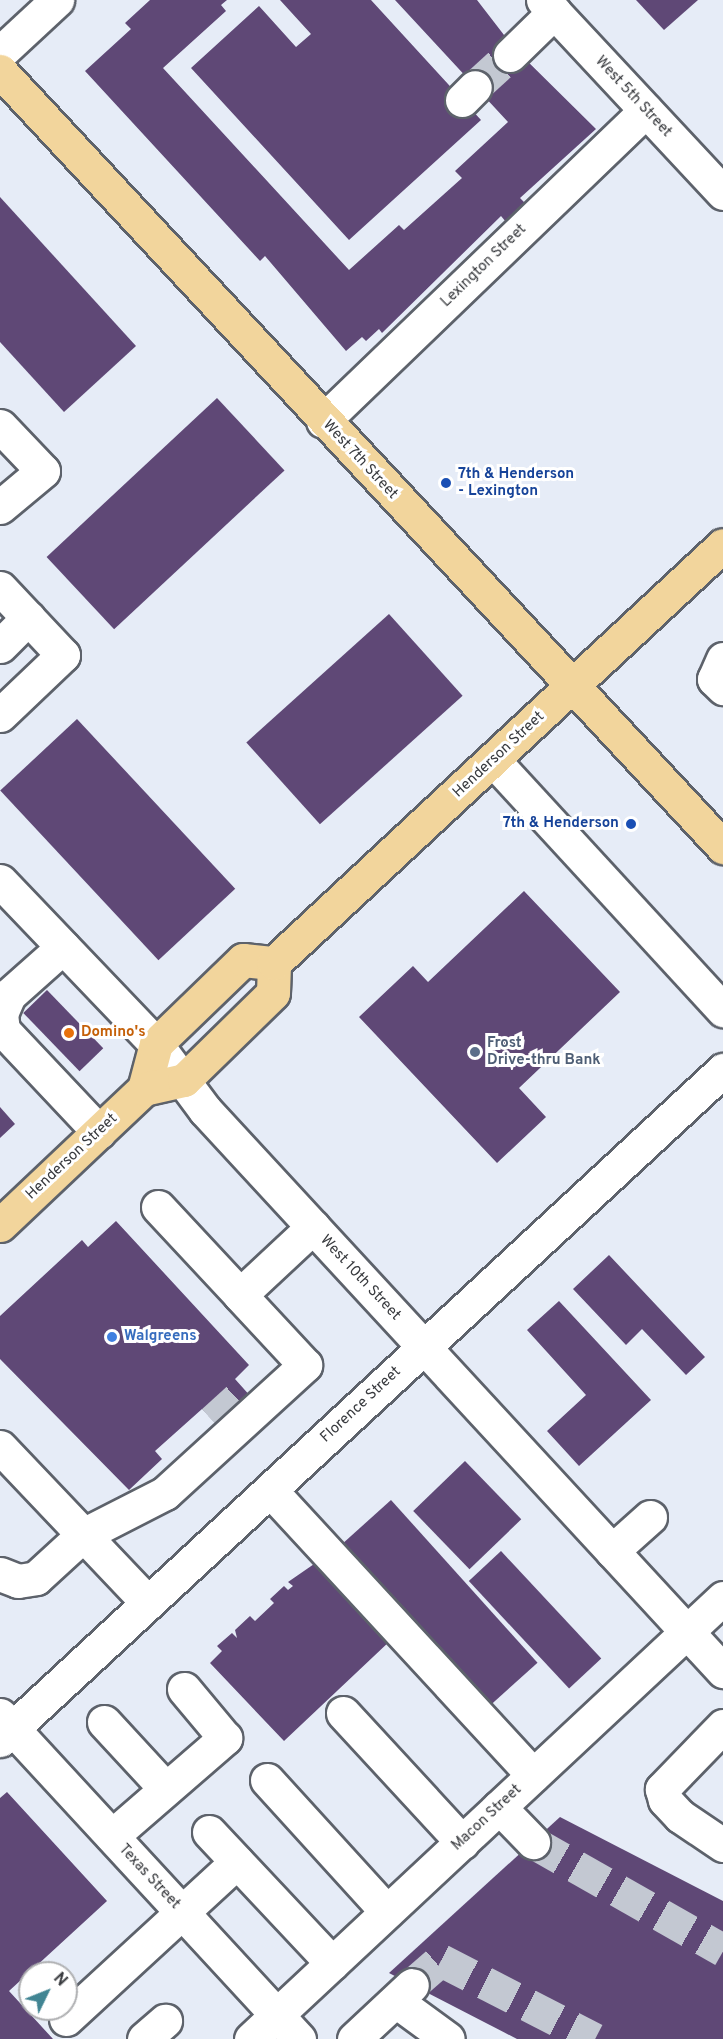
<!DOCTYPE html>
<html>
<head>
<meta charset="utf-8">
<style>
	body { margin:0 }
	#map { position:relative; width:723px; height:2039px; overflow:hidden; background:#e6ecf7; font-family:Overpass,sans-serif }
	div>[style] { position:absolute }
	.building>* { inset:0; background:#5f4876; transform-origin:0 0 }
	.minor-tunnel>* { height:33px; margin-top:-16.5px; transform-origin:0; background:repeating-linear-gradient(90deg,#c3c8d2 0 33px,transparent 0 49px) }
	.roads { filter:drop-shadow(2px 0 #5d626b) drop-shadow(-2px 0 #5d626b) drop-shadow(0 2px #5d626b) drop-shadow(0 -2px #5d626b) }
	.minor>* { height:33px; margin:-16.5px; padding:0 16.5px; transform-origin:16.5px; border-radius:16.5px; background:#fff }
	.major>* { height:33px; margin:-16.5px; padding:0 16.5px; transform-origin:16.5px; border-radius:16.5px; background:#f2d59c }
	.dots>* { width:16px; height:16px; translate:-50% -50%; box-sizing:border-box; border:3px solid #fff; border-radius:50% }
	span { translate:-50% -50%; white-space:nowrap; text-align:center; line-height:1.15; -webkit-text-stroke:6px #fff; paint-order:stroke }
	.street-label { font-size:15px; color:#383a3e }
	.transit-label { font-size:15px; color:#164399; font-weight:700 }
	.left { translate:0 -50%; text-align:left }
	.right { translate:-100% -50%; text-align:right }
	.food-label { font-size:15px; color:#c56008; font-weight:700 }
	.service-label { font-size:15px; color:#4e5e75; font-weight:700 }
	.shop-label { font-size:15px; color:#366cbe; font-weight:700 }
	.north { position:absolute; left:18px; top:1961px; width:60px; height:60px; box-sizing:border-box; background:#fff; border:2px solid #afb0b2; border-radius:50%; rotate:47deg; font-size:16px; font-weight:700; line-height:24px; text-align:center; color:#383a3e }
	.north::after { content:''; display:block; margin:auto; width:21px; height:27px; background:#418593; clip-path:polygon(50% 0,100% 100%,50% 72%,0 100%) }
</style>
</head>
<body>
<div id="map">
	<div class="building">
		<i style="clip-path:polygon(150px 0,227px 0,221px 5px,226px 11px,163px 68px,349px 270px,399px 225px,404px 230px,462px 178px,455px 171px,508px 122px,395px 0,477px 0,514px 48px,596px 129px,520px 198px,526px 204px,506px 222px,501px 216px,382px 333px,379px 329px,366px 341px,362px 337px,346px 351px,265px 256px,260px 261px,85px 71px,131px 29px,125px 23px)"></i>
		<i style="clip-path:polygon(280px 0,371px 0,481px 120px,349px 240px,191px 68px,259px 6px,296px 47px,311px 34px)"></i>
		<i style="clip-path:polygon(636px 0,698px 0,664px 30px)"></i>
		<i style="clip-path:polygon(0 197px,136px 346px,64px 412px,0 342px)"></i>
		<i style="left:217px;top:398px;width:99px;height:233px;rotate:47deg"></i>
		<i style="left:389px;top:614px;width:110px;height:192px;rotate:48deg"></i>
		<i style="left:77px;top:719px;width:232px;height:105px;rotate:47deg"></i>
		<i style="clip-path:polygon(524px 891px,620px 992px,519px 1088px,546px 1117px,497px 1163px,359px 1017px,413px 966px,428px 982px)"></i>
		<i style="left:47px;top:990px;width:81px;height:33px;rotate:46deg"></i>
		<i style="clip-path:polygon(0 1107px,15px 1124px,0 1138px)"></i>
		<i style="clip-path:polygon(116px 1221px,249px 1365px,235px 1379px,252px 1398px,220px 1428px,202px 1409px,155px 1451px,162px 1459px,129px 1490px,0 1359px,0 1316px,82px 1240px,88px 1247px)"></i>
		<i style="clip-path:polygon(609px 1255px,705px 1357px,686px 1375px,642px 1329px,626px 1345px,573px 1289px)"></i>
		<i style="clip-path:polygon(559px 1301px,651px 1400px,579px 1466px,547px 1431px,586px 1395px,527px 1330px)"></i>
		<i style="left:465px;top:1461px;width:81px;height:72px;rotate:46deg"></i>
		<i style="left:391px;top:1500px;width:219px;height:74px;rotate:48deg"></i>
		<i style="left:501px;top:1551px;width:147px;height:44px;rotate:47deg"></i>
		<i style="clip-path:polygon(317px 1562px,391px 1640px,284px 1741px,210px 1663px,222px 1651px,217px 1646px,232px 1633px,237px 1638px,235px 1630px,250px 1616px,255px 1621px,274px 1603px,270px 1599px,284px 1586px,288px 1590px,293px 1586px,288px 1582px)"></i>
		<i style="clip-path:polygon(7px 1792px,107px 1901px,9px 1991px,53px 2039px,0 2039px,0 1798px)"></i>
		<i style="clip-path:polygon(560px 1817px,723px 1901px,723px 2039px,517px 2039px,389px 1973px)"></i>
	</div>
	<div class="minor-tunnel">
		<i style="left:475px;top:87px;width:47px;rotate:-42.4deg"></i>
		<i style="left:213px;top:1421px;width:45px;rotate:-42.3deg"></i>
		<i style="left:533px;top:1842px;width:219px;rotate:29.6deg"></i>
		<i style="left:412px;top:1985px;width:38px;rotate:-41deg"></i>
		<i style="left:441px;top:1960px;width:173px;rotate:27.2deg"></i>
	</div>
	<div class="roads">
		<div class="minor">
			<i style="left:543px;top:0;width:264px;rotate:47deg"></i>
			<i style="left:0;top:53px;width:78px;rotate:-42.9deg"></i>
			<i style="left:510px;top:55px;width:62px;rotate:-44.3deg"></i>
			<i style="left:462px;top:100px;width:18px;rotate:-45deg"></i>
			<i style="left:323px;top:421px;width:448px;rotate:-43.9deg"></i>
			<i style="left:0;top:426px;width:62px;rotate:46.3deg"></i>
			<i style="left:43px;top:471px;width:56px;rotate:140.1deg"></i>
			<i style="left:0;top:588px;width:92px;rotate:46.8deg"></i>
			<i style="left:63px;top:655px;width:87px;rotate:136.4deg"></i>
			<i style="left:0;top:646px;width:40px;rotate:-45deg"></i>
			<i style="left:723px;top:659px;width:22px;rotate:114deg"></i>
			<i style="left:714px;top:679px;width:13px;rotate:45deg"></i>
			<i style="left:493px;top:760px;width:340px;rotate:47.4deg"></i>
			<i style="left:0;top:881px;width:226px;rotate:46.3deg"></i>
			<i style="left:156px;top:1044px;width:82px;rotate:53.4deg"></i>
			<i style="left:205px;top:1110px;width:764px;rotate:47.28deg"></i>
			<i style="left:63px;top:947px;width:72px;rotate:138.4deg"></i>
			<i style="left:9px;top:995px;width:21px;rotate:113deg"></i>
			<i style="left:1px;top:1014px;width:16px;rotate:83deg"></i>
			<i style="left:3px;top:1030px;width:140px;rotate:46.7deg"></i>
			<i style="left:158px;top:1207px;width:120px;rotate:47deg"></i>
			<i style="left:240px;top:1295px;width:100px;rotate:-43deg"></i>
			<i style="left:0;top:1447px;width:215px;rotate:46.5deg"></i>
			<i style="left:270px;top:1490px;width:388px;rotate:47.3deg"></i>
			<i style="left:612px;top:1551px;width:51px;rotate:-41.8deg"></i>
			<i style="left:0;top:1574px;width:19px;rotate:21deg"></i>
			<i style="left:18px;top:1581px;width:18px;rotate:-9deg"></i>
			<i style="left:36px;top:1578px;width:64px;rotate:-42.5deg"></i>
			<i style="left:83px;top:1535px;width:92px;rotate:-27.1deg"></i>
			<i style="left:165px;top:1493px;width:190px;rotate:-42.4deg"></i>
			<i style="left:305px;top:1365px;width:96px;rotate:-132.9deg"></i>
			<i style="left:343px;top:1713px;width:176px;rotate:47.3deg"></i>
			<i style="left:0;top:1715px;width:441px;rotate:47.3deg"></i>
			<i style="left:104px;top:1722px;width:88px;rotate:47.3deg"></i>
			<i style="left:723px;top:1726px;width:88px;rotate:134.1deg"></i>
			<i style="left:662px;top:1789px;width:11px;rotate:75deg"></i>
			<i style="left:665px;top:1800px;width:22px;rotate:47deg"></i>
			<i style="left:680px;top:1816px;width:52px;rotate:34deg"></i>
			<i style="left:0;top:1740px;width:986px;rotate:-42.82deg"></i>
			<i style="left:267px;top:1780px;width:178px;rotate:47.7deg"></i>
			<i style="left:499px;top:1807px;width:49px;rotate:45.8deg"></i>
			<i style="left:209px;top:1832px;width:180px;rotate:46.8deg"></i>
			<i style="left:112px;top:1836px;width:150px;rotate:-40.9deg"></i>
			<i style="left:225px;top:1738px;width:64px;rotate:-129.9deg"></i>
			<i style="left:396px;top:2001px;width:64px;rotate:36.2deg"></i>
			<i style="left:66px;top:2019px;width:232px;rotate:-42.6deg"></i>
			<i style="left:144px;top:2039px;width:28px;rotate:-41deg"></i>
			<i style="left:251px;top:2039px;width:646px;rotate:-43.06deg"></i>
			<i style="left:354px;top:2039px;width:79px;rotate:-43deg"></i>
		</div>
		<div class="major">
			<i style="left:0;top:71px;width:1061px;rotate:47.02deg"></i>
			<i style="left:144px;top:1089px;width:47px;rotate:-75.1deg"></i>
			<i style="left:156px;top:1044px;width:121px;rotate:-44deg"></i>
			<i style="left:243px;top:960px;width:31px;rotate:6deg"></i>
			<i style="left:0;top:1225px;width:198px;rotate:-43.4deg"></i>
			<i style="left:144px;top:1089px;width:41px;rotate:-12.7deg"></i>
			<i style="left:184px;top:1080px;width:124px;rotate:-44.3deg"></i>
			<i style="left:273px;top:993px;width:30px;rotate:-88deg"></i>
			<i style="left:274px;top:963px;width:613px;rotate:-42.95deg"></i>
		</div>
	</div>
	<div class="dots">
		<i style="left:446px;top:483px;background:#1a4fb4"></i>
		<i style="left:631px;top:824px;background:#1a4fb4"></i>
		<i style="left:69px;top:1033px;background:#e8710a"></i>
		<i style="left:475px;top:1052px;background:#5c6f8a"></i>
		<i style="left:112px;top:1337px;background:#3f7fe0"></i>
	</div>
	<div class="street-label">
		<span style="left:633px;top:97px;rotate:47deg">West 5th Street</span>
		<span style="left:484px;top:266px;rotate:-44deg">Lexington Street</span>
		<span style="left:360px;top:460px;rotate:47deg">West 7th Street</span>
		<span style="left:499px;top:755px;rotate:-43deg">Henderson Street</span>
		<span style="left:72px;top:1157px;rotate:-43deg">Henderson Street</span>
		<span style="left:360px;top:1278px;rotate:47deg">West 10th Street</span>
		<span style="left:361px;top:1405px;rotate:-43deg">Florence Street</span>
		<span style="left:487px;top:1818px;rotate:-43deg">Macon Street</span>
		<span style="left:149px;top:1877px;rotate:47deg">Texas Street</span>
	</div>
	<div class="transit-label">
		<span class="left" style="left:458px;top:483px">7th &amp; Henderson<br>- Lexington</span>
		<span class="right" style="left:619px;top:824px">7th &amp; Henderson</span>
	</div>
	<div class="food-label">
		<span class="left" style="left:81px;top:1033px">Domino's</span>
	</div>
	<div class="service-label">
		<span class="left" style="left:487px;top:1052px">Frost<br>Drive-thru Bank</span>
	</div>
	<div class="shop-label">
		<span class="left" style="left:124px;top:1337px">Walgreens</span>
	</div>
	<div class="north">N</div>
</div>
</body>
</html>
